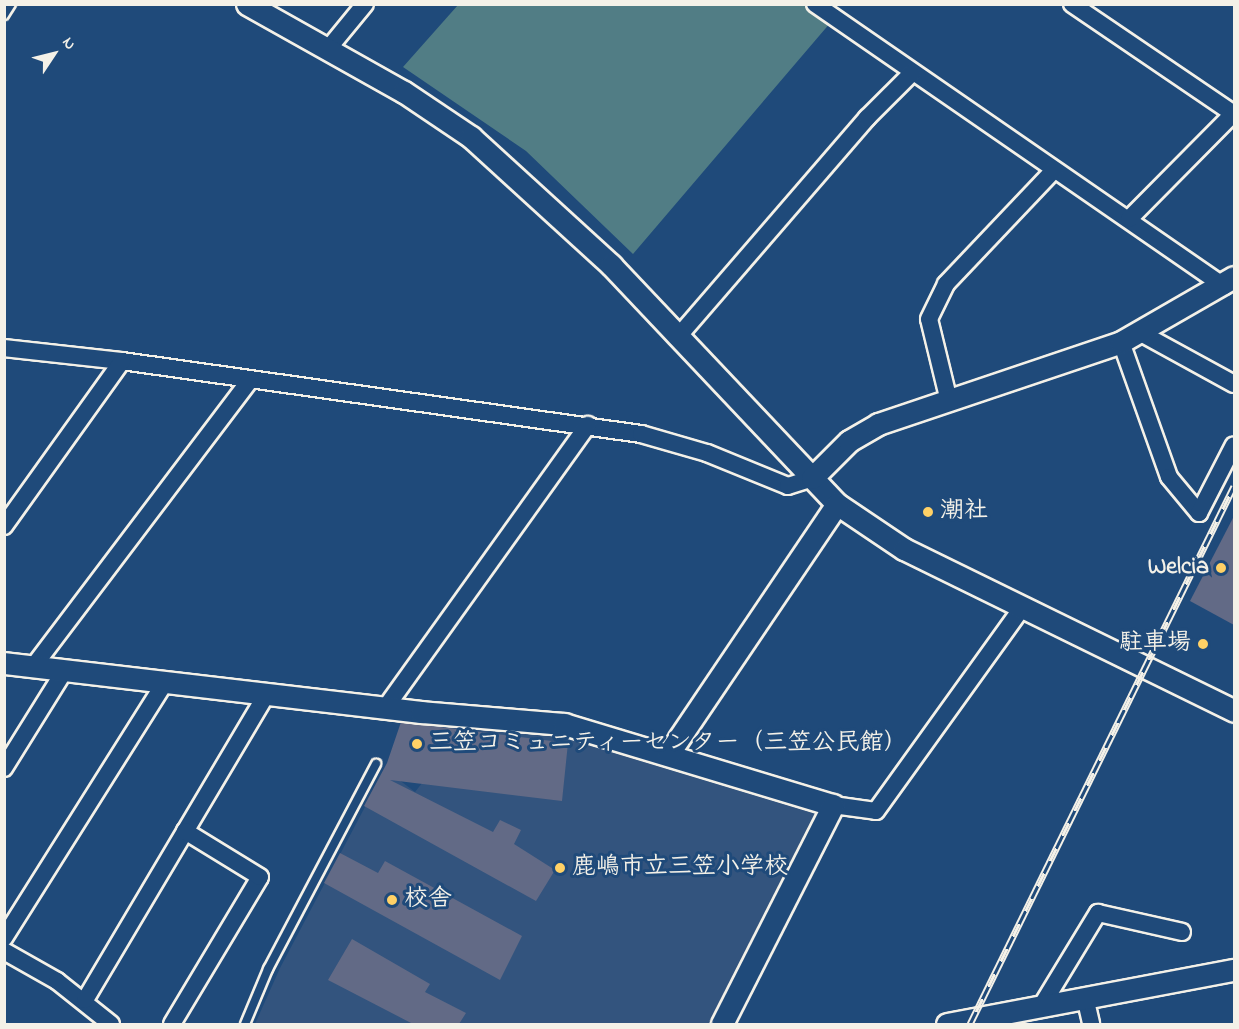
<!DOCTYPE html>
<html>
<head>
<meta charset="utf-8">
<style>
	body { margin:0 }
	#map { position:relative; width:1239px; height:1029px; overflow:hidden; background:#1f4a7a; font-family:"Indie Flower","Klee One",sans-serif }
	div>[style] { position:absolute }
	.built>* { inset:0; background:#33547e }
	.green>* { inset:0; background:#517d85 }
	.building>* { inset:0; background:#626a86 }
	.roads { filter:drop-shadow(2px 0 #f4f1e8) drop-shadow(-2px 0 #f4f1e8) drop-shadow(0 2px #f4f1e8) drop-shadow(0 -2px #f4f1e8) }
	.service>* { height:8px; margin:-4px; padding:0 4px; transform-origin:4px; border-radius:4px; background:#1f4a7a }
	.minor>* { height:16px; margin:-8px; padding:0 8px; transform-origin:8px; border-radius:8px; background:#1f4a7a }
	.tertiary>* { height:21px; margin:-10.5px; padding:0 10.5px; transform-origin:10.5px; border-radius:10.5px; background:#1f4a7a }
	.rail>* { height:7px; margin-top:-3.5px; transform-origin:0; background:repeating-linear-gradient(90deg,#1f4a7a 0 14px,#f4f1e8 0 28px); box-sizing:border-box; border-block:2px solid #f4f1e8 }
	.dots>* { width:16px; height:16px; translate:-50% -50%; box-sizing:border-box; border:3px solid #1f4a7a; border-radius:50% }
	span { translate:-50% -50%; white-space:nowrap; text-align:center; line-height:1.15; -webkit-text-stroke:6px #1f4a7a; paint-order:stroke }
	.poi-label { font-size:24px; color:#f4f1e8; font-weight:700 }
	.left { translate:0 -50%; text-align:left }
	.right { translate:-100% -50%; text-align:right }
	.frame { position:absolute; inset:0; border:6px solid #f4f1e8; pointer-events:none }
	.north { position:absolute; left:24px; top:24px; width:60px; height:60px; -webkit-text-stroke:4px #1f4a7a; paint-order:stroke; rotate:55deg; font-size:16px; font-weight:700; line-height:24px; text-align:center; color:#f4f1e8 }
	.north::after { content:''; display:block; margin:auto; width:21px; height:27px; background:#f4f1e8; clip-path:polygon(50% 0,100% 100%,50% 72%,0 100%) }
</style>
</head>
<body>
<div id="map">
	<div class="built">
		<i style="clip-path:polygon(448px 725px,538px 733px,669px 753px,816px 813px,710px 1024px,255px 1024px,280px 968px,385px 769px,415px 792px,426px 778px,448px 785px)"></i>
	</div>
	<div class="green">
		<i style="clip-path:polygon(805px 4px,831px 22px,633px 254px,526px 151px,403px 67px,458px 5px)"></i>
	</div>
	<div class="building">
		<i style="clip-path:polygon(1234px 516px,1234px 625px,1190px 601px)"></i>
		<i style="clip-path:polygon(401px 722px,568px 743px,562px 801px,390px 780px,493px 832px,500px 820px,521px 830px,514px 844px,555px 870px,536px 901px,364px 806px,387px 763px)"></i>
		<i style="clip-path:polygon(340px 853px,378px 873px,385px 861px,522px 936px,500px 980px,324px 883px)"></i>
		<i style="clip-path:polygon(352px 939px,430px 984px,425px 992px,466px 1013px,459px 1024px,413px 1024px,328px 980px)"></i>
	</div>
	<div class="roads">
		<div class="service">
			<i style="left:4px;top:15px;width:13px;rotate:-58deg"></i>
			<i style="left:245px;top:1024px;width:60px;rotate:-67.3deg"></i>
			<i style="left:268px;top:969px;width:232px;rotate:-62.2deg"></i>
		</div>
		<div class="minor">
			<i style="left:815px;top:4px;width:497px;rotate:34.6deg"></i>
			<i style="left:1072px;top:4px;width:196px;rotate:34.2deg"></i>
			<i style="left:328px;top:49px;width:58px;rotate:-50.6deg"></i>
			<i style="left:1129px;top:219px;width:149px;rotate:-45.3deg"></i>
			<i style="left:1139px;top:332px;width:108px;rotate:28.7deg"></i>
			<i style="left:677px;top:338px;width:291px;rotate:-49.2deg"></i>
			<i style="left:867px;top:118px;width:64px;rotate:-45deg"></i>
			<i style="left:1121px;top:342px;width:143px;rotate:70.4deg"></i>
			<i style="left:1169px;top:477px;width:47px;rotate:50.2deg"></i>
			<i style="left:1199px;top:513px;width:76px;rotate:-62.8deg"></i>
			<i style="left:4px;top:348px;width:119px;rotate:6.3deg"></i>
			<i style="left:122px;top:361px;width:524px;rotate:8.01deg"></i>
			<i style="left:641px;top:434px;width:69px;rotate:16.1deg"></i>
			<i style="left:707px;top:453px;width:87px;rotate:22.2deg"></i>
			<i style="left:788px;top:486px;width:25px;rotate:-18deg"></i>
			<i style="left:949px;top:401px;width:84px;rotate:-103.7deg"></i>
			<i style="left:929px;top:319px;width:39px;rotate:-64deg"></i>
			<i style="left:946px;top:284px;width:157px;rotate:-46.5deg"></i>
			<i style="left:4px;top:526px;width:203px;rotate:-54.4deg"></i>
			<i style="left:33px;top:667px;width:361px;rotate:-52.9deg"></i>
			<i style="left:386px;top:707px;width:347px;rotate:-54.4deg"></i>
			<i style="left:4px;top:768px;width:115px;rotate:-58.1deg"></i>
			<i style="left:833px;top:805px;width:43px;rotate:7.9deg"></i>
			<i style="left:876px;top:811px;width:250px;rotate:-54.3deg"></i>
			<i style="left:4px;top:938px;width:302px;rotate:-57.8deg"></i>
			<i style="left:4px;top:951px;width:61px;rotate:29.5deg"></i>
			<i style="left:57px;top:981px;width:69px;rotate:38.5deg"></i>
			<i style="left:1085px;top:997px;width:28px;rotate:77deg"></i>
			<i style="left:85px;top:1000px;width:356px;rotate:-59.3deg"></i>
			<i style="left:1042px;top:1005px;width:108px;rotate:-58.7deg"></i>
			<i style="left:1098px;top:913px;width:86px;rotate:12.7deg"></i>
			<i style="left:172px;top:1024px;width:171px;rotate:-59.1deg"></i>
			<i style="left:260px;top:877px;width:88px;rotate:-148.5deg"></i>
		</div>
		<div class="tertiary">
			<i style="left:247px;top:4px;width:180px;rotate:29.3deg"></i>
			<i style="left:404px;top:92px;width:81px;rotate:33.9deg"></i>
			<i style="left:471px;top:137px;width:190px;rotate:42.4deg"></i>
			<i style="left:611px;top:265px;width:329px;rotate:46.6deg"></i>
			<i style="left:837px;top:504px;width:81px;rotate:33.9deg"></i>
			<i style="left:904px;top:549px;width:368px;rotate:26.1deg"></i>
			<i style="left:812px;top:478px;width:52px;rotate:-45deg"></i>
			<i style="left:849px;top:441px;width:34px;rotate:-30deg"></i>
			<i style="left:878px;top:424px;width:256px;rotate:-18.6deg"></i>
			<i style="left:1121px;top:342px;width:130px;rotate:-29.9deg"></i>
			<i style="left:4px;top:663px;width:420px;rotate:6.7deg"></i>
			<i style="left:421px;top:712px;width:144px;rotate:4.8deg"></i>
			<i style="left:564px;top:724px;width:281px;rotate:16.8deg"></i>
			<i style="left:833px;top:805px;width:246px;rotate:116.9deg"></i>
			<i style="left:669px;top:753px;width:300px;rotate:-56deg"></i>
			<i style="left:947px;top:1024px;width:292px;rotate:-10.7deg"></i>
		</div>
	</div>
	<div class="rail">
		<i style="left:970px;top:1024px;width:599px;rotate:-63.86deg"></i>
	</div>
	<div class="dots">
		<i style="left:928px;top:512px;background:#ffd166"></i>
		<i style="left:1221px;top:568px;background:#ffd166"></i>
		<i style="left:1203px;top:644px;background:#ffd166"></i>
		<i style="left:417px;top:744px;background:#ffd166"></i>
		<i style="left:560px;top:868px;background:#ffd166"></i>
		<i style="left:392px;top:900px;background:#ffd166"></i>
	</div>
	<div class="poi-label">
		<span class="left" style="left:940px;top:512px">潮社</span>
		<span class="right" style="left:1209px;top:568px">Welcia</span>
		<span class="right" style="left:1191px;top:644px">駐車場</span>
		<span class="left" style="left:429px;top:744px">三笠コミュニティーセンター（三笠公民館）</span>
		<span class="left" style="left:572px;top:868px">鹿嶋市立三笠小学校</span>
		<span class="left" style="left:404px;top:900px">校舎</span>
	</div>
	<div class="frame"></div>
	<div class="north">N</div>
</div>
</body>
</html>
